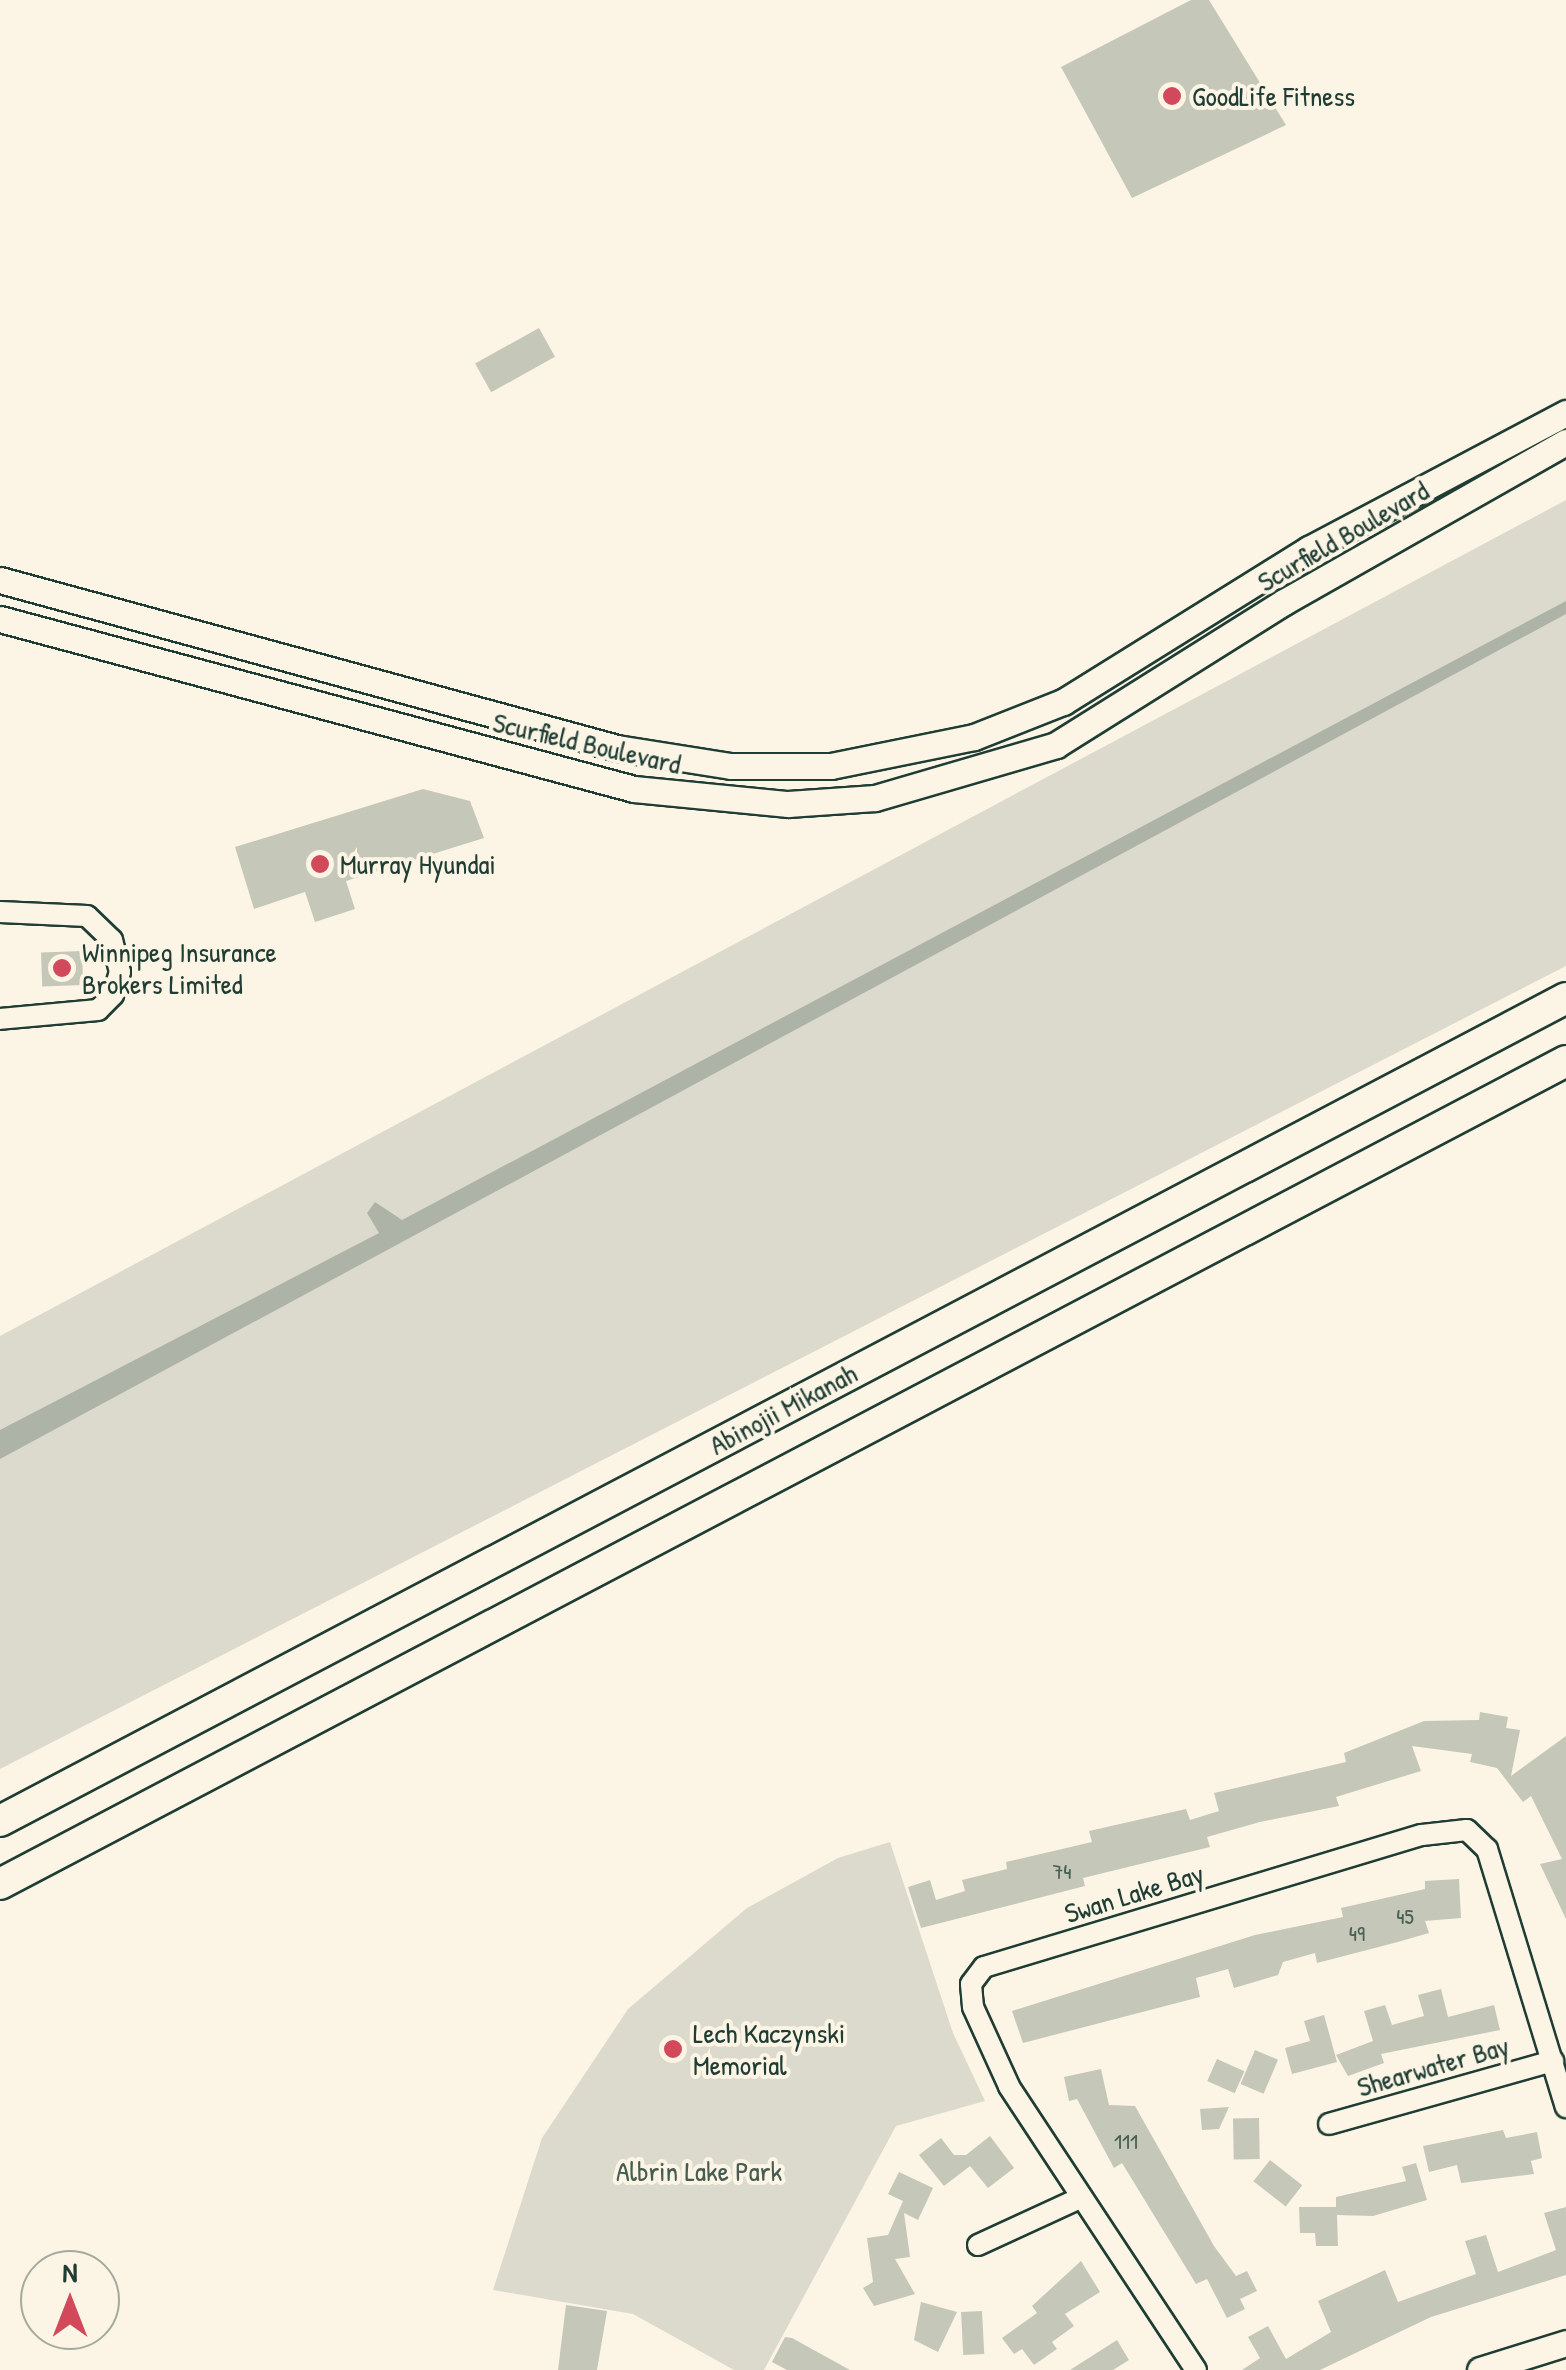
<!DOCTYPE html>
<html>
<head>
<meta charset="utf-8">
<style>
	body { margin:0 }
	#map { position:relative; width:1566px; height:2370px; overflow:hidden; background:#fcf5e5; font-family:"Patrick Hand",sans-serif }
	div>[style] { position:absolute }
	.green>* { inset:0; background:#dcdacc }
	.water>* { inset:0; background:#aeb3a7 }
	.building>* { inset:0; background:#c5c7b9; transform-origin:0 0 }
	.roads { filter:drop-shadow(2px 0 #1f3d34) drop-shadow(-2px 0 #1f3d34) drop-shadow(0 2px #1f3d34) drop-shadow(0 -2px #1f3d34) }
	.minor>* { height:20px; margin:-10px; padding:0 10px; transform-origin:10px; border-radius:10px; background:#fcf5e5 }
	.tertiary>* { height:25px; margin:-12.5px; padding:0 12.5px; transform-origin:12.5px; border-radius:12.5px; background:#fcf5e5 }
	.primary>* { height:30px; margin:-15px; padding:0 15px; transform-origin:15px; border-radius:15px; background:#fcf5e5 }
	.dots>* { width:28px; height:28px; translate:-50% -50%; box-sizing:border-box; border:5px solid #fcf5e5; border-radius:50% }
	span { translate:-50% -50%; white-space:nowrap; text-align:center; line-height:1.15; -webkit-text-stroke:8px #fcf5e5; paint-order:stroke }
	.number-label { font-size:22px; color:#486055 }
	.number-label span { -webkit-text-stroke-width:0 }
	.poi-label { font-size:28px; color:#1f3d34 }
	.left { translate:0 -50%; text-align:left }
	.street-label { font-size:28px; color:#1f3d34 }
	.park-label { font-size:28px; color:#455c52 }
	.north { position:absolute; left:20px; top:2250px; width:100px; height:100px; box-sizing:border-box; background:#fcf5e5; border:2px solid #a4ab9e; border-radius:50%; rotate:0deg; font-size:28px; font-weight:700; line-height:40px; text-align:center; color:#1f3d34 }
	.north::after { content:''; display:block; margin:auto; width:35px; height:45px; background:#d1495b; clip-path:polygon(50% 0,100% 100%,50% 72%,0 100%) }
</style>
</head>
<body>
<div id="map">
	<div class="green">
		<i style="clip-path:polygon(1566px 500px,1566px 966px,0 1769px,0 1336px)"></i>
		<i style="clip-path:polygon(890px 1842px,953px 2033px,985px 2101px,896px 2126px,764px 2370px,734px 2370px,633px 2314px,493px 2290px,542px 2138px,628px 2009px,747px 1908px,838px 1858px)"></i>
	</div>
	<div class="water">
		<i style="clip-path:polygon(1566px 601px,1566px 614px,0 1459px,0 1430px,379px 1233px,367px 1213px,375px 1202px,402px 1220px)"></i>
	</div>
	<div class="building">
		<i style="clip-path:polygon(1191px 0,1209px 0,1286px 125px,1132px 198px,1061px 67px)"></i>
		<i style="left:539px;top:328px;width:33px;height:73px;rotate:61deg"></i>
		<i style="clip-path:polygon(423px 789px,470px 801px,484px 838px,346px 881px,355px 909px,315px 922px,305px 892px,254px 909px,235px 847px)"></i>
		<i style="left:82px;top:951px;width:34px;height:41px;rotate:88deg"></i>
		<i style="clip-path:polygon(1480px 1712px,1508px 1717px,1506px 1728px,1520px 1730px,1511px 1776px,1566px 1736px,1566px 1919px,1540px 1864px,1562px 1859px,1531px 1796px,1523px 1802px,1497px 1768px,1470px 1762px,1472px 1754px,1412px 1746px,1421px 1771px,1336px 1797px,1339px 1806px,1260px 1822px,1207px 1837px,1210px 1847px,1083px 1878px,1085px 1886px,921px 1928px,908px 1887px,930px 1880px,936px 1900px,965px 1891px,962px 1880px,1007px 1869px,1006px 1862px,1092px 1842px,1089px 1831px,1186px 1809px,1190px 1820px,1219px 1811px,1214px 1793px,1346px 1762px,1344px 1753px,1424px 1721px,1479px 1720px)"></i>
		<i style="clip-path:polygon(1459px 1879px,1461px 1918px,1425px 1921px,1429px 1933px,1394px 1943px,1317px 1963px,1315px 1953px,1283px 1962px,1278px 1975px,1234px 1988px,1228px 1969px,1196px 1978px,1200px 1997px,1023px 2043px,1012px 2011px,1255px 1935px,1343px 1917px,1341px 1908px,1425px 1889px,1425px 1881px)"></i>
		<i style="clip-path:polygon(1441px 1989px,1448px 2017px,1494px 2005px,1500px 2030px,1381px 2054px,1384px 2063px,1348px 2076px,1336px 2055px,1373px 2041px,1364px 2011px,1385px 2005px,1392px 2025px,1424px 2016px,1418px 1995px)"></i>
		<i style="clip-path:polygon(1324px 2015px,1337px 2062px,1292px 2074px,1285px 2048px,1310px 2041px,1304px 2021px)"></i>
		<i style="left:1255px;top:2050px;width:25px;height:37px;rotate:23deg"></i>
		<i style="left:1217px;top:2059px;width:30px;height:24px;rotate:24deg"></i>
		<i style="clip-path:polygon(1101px 2069px,1109px 2105px,1135px 2106px,1214px 2246px,1236px 2276px,1247px 2271px,1257px 2291px,1240px 2299px,1245px 2309px,1227px 2318px,1207px 2279px,1196px 2284px,1122px 2163px,1114px 2168px,1077px 2099px,1069px 2101px,1064px 2077px)"></i>
		<i style="clip-path:polygon(1229px 2107px,1219px 2129px,1202px 2130px,1200px 2109px)"></i>
		<i style="left:1259px;top:2118px;width:41px;height:26px;rotate:89deg"></i>
		<i style="clip-path:polygon(1503px 2130px,1506px 2138px,1537px 2132px,1542px 2158px,1531px 2161px,1534px 2174px,1461px 2183px,1457px 2165px,1429px 2172px,1423px 2146px)"></i>
		<i style="clip-path:polygon(990px 2136px,1014px 2168px,988px 2188px,970px 2166px,944px 2186px,919px 2155px,941px 2138px,954px 2155px,966px 2155px)"></i>
		<i style="left:1270px;top:2160px;width:41px;height:27px;rotate:38deg"></i>
		<i style="clip-path:polygon(1416px 2163px,1427px 2200px,1373px 2216px,1337px 2215px,1338px 2246px,1316px 2246px,1315px 2233px,1300px 2233px,1299px 2207px,1336px 2207px,1336px 2197px,1406px 2181px,1402px 2167px)"></i>
		<i style="clip-path:polygon(899px 2172px,933px 2188px,918px 2220px,904px 2213px,910px 2257px,895px 2259px,915px 2294px,874px 2306px,863px 2288px,873px 2282px,867px 2238px,888px 2235px,903px 2201px,888px 2194px)"></i>
		<i style="clip-path:polygon(1566px 2207px,1566px 2275px,1431px 2317px,1320px 2370px,1242px 2370px,1260px 2358px,1248px 2337px,1268px 2326px,1286px 2359px,1331px 2332px,1318px 2301px,1385px 2270px,1398px 2302px,1476px 2274px,1465px 2241px,1486px 2235px,1498px 2272px,1556px 2250px,1544px 2213px)"></i>
		<i style="clip-path:polygon(1081px 2261px,1100px 2292px,1065px 2314px,1074px 2326px,1052px 2342px,1057px 2349px,1034px 2365px,1022px 2349px,1014px 2354px,1002px 2338px,1037px 2313px,1032px 2306px)"></i>
		<i style="clip-path:polygon(921px 2302px,957px 2312px,938px 2352px,914px 2340px)"></i>
		<i style="clip-path:polygon(566px 2305px,607px 2311px,597px 2370px,558px 2370px)"></i>
		<i style="left:982px;top:2311px;width:43px;height:21px;rotate:87deg"></i>
		<i style="clip-path:polygon(785px 2337px,792px 2338px,850px 2370px,787px 2370px,772px 2362px)"></i>
		<i style="clip-path:polygon(1117px 2340px,1129px 2360px,1113px 2370px,1070px 2370px)"></i>
	</div>
	<div class="roads">
		<div class="minor">
			<i style="left:0;top:912px;width:87px;rotate:2.6deg"></i>
			<i style="left:87px;top:916px;width:35px;rotate:44deg"></i>
			<i style="left:112px;top:940px;width:33px;rotate:76deg"></i>
			<i style="left:120px;top:972px;width:24px;rotate:107deg"></i>
			<i style="left:113px;top:995px;width:21px;rotate:135deg"></i>
			<i style="left:98px;top:1010px;width:98px;rotate:174.8deg"></i>
			<i style="left:1329px;top:2124px;width:233px;rotate:-15.7deg"></i>
			<i style="left:978px;top:2245px;width:110px;rotate:-24.7deg"></i>
			<i style="left:1196px;top:2370px;width:340px;rotate:-123.4deg"></i>
			<i style="left:1009px;top:2086px;width:87px;rotate:-114.5deg"></i>
			<i style="left:973px;top:2007px;width:23px;rotate:-95deg"></i>
			<i style="left:971px;top:1984px;width:21px;rotate:-53deg"></i>
			<i style="left:984px;top:1967px;width:457px;rotate:-16.8deg"></i>
			<i style="left:1422px;top:1835px;width:45px;rotate:-6.3deg"></i>
			<i style="left:1467px;top:1830px;width:28px;rotate:44deg"></i>
			<i style="left:1487px;top:1849px;width:270px;rotate:73deg"></i>
		</div>
		<div class="tertiary">
			<i style="left:0;top:580px;width:639px;rotate:15.23deg"></i>
			<i style="left:617px;top:748px;width:115px;rotate:9deg"></i>
			<i style="left:731px;top:766px;width:100px"></i>
			<i style="left:831px;top:766px;width:146px;rotate:-11.5deg"></i>
			<i style="left:974px;top:737px;width:96px;rotate:-21.5deg"></i>
			<i style="left:1063px;top:702px;width:290px;rotate:-31.9deg"></i>
			<i style="left:1309px;top:549px;width:291px;rotate:-27.9deg"></i>
			<i style="left:0;top:619px;width:656px;rotate:15.01deg"></i>
			<i style="left:634px;top:789px;width:155px;rotate:5.6deg"></i>
			<i style="left:788px;top:804px;width:87px;rotate:-3.9deg"></i>
			<i style="left:875px;top:798px;width:189px;rotate:-16.3deg"></i>
			<i style="left:1056px;top:745px;width:269px;rotate:-32.1deg"></i>
			<i style="left:1284px;top:602px;width:324px;rotate:-29.6deg"></i>
			<i style="left:1480px;top:2370px;width:90px;rotate:-17.4deg"></i>
		</div>
		<div class="primary">
			<i style="left:0;top:1821px;width:1769px;rotate:-27.72deg"></i>
			<i style="left:0;top:1884px;width:1769px;rotate:-27.72deg"></i>
		</div>
	</div>
	<div class="dots">
		<i style="left:1172px;top:96px;background:#d1495b"></i>
		<i style="left:320px;top:864px;background:#d1495b"></i>
		<i style="left:62px;top:968px;background:#d1495b"></i>
		<i style="left:673px;top:2049px;background:#d1495b"></i>
	</div>
	<div class="number-label">
		<span style="left:1062px;top:1872px">74</span>
		<span style="left:1405px;top:1917px">45</span>
		<span style="left:1357px;top:1934px">49</span>
		<span style="left:1126px;top:2142px">111</span>
	</div>
	<div class="poi-label">
		<span class="left" style="left:1192px;top:96px">GoodLife Fitness</span>
		<span class="left" style="left:340px;top:864px">Murray Hyundai</span>
		<span class="left" style="left:82px;top:968px">Winnipeg Insurance<br>Brokers Limited</span>
		<span class="left" style="left:693px;top:2049px">Lech Kaczynski<br>Memorial</span>
	</div>
	<div class="street-label">
		<span style="left:1343px;top:536px;rotate:-30deg">Scurfield Boulevard</span>
		<span style="left:587px;top:743px;rotate:13deg">Scurfield Boulevard</span>
		<span style="left:783px;top:1409px;rotate:-28deg">Abinojii Mikanah</span>
		<span style="left:1134px;top:1893px;rotate:-17deg">Swan Lake Bay</span>
		<span style="left:1433px;top:2066px;rotate:-16deg">Shearwater Bay</span>
	</div>
	<div class="park-label">
		<span style="left:699px;top:2171px">Albrin Lake Park</span>
	</div>
	<div class="north">N</div>
</div>
</body>
</html>
